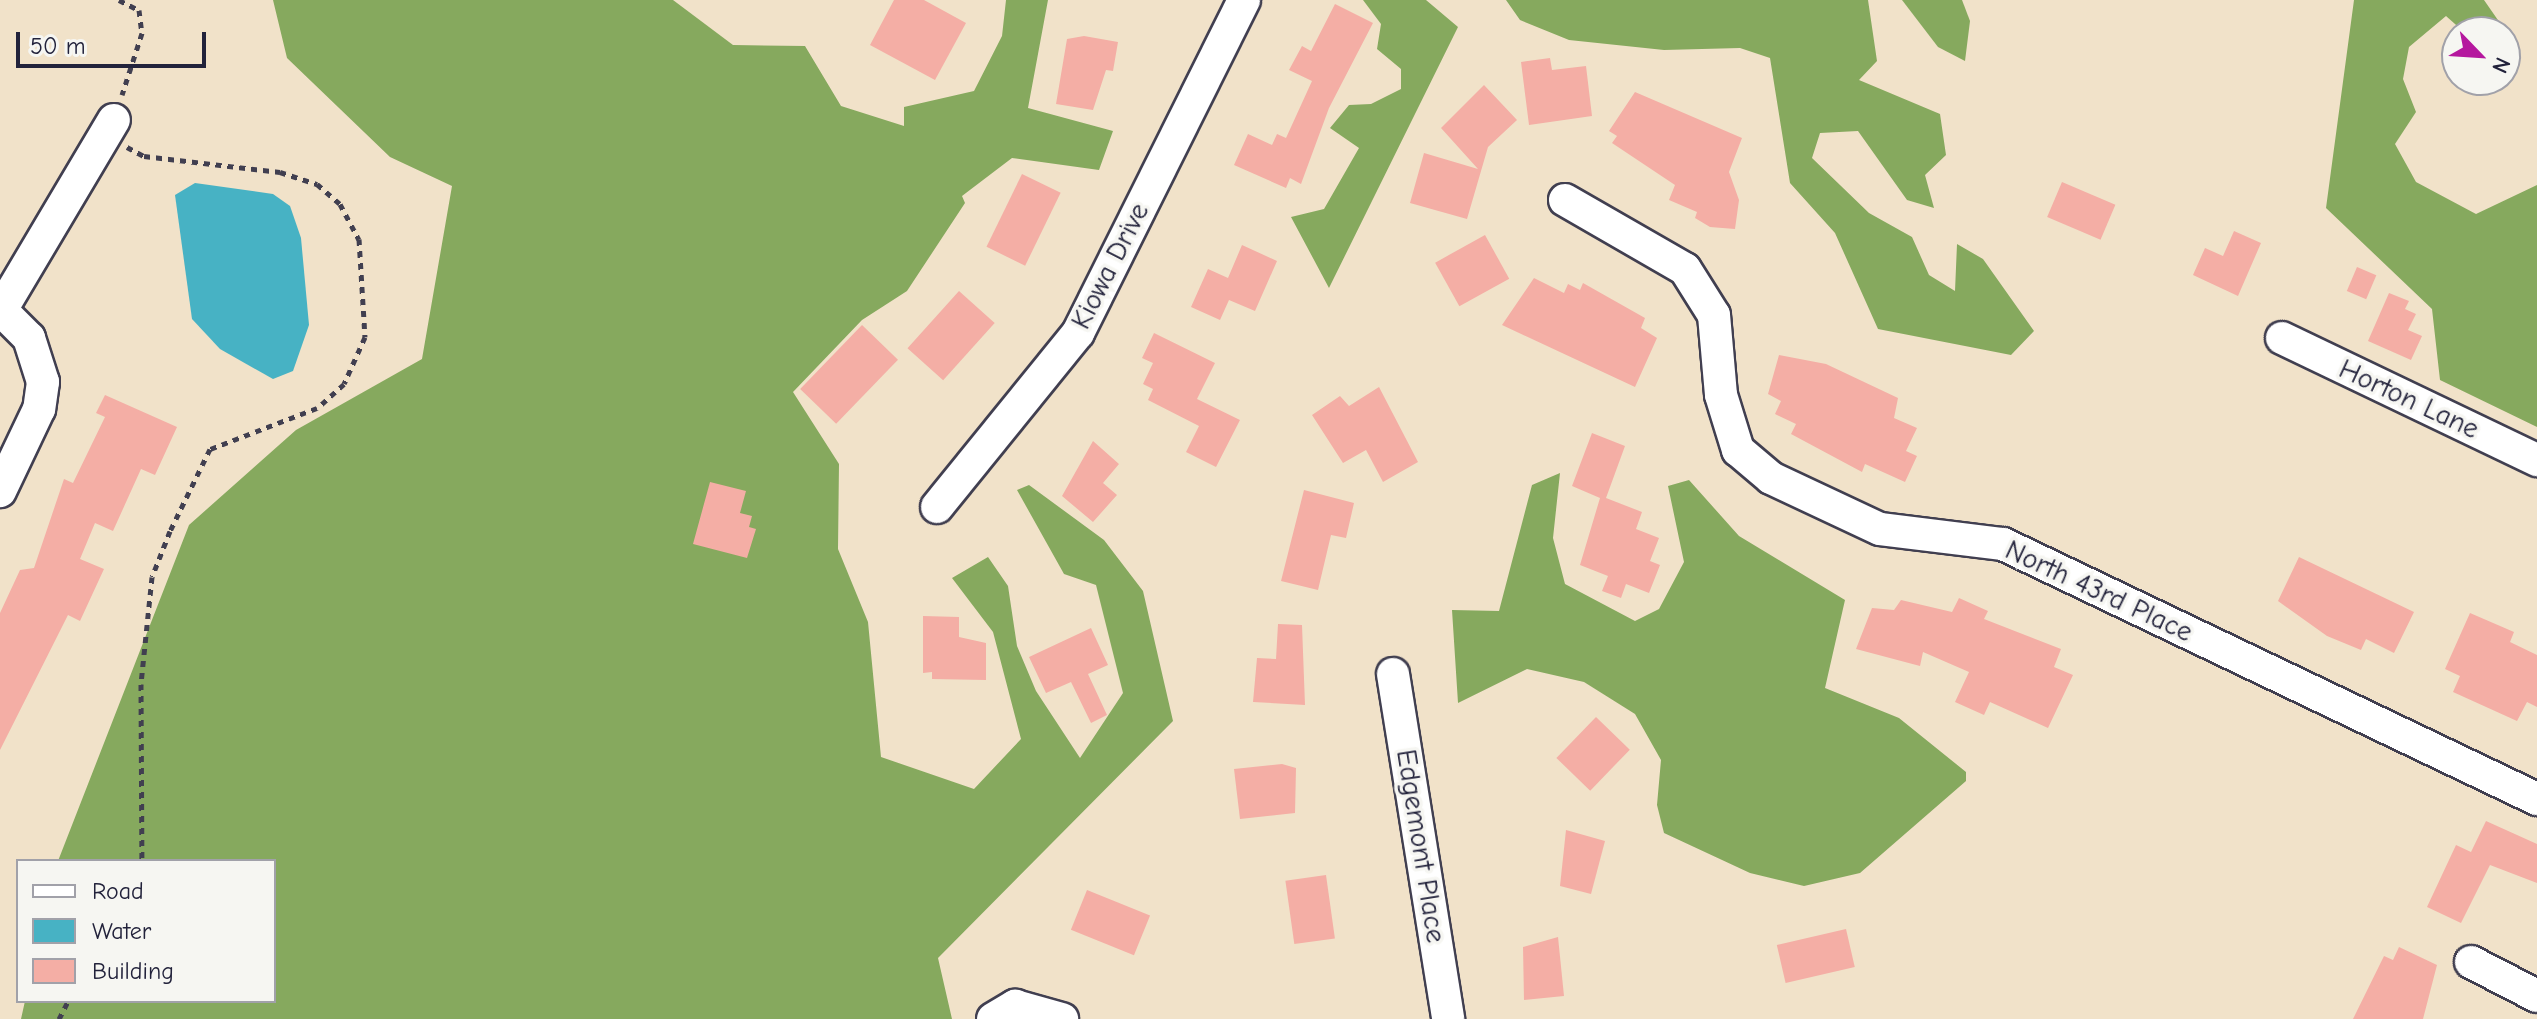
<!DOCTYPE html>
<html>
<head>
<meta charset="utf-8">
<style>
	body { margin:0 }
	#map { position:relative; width:2537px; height:1019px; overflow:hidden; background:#f1e2c9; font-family:"Comic Neue",sans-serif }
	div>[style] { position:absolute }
	.forest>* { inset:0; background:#86a95e }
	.water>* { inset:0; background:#47b2c4 }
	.building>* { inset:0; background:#f4aea5; transform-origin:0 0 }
	.path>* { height:5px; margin-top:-2.5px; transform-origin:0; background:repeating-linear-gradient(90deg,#413f50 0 6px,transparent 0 12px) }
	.roads { filter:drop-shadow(2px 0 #413f50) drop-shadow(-2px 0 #413f50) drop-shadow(0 2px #413f50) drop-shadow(0 -2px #413f50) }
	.minor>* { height:32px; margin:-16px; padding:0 16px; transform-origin:16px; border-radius:16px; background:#fff }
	span { translate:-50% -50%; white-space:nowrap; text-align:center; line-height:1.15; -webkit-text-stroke:7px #f6f6f2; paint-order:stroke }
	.street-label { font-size:28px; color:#22223b }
	.legend { position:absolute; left:16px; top:859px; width:260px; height:144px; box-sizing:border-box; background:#f6f6f2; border:2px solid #a1a1a9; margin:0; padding:10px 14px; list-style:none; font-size:24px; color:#22223b }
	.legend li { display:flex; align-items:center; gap:16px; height:40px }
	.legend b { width:40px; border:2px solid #a1a1a9 }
	.north { position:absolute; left:2441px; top:16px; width:80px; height:80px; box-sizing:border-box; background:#f6f6f2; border:2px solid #a1a1a9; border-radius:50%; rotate:115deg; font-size:22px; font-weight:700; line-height:32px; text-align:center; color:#22223b }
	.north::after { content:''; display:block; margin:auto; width:28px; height:36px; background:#b5179e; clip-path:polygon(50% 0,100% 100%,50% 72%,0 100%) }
	.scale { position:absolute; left:16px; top:32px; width:190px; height:36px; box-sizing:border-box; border:4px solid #22223b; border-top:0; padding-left:10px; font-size:24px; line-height:28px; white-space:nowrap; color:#22223b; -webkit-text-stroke:6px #f6f6f2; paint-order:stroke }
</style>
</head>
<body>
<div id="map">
	<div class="forest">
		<i style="clip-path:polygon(273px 0,673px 0,733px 45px,805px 46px,841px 106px,904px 126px,904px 107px,974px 91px,1002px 36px,1006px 0,1048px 0,1028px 108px,1113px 131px,1099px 170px,1012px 158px,962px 196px,965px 203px,907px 291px,862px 320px,793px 392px,839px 464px,838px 549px,868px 622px,881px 757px,974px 789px,1021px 739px,993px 632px,952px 578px,988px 557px,1008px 586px,1017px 646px,1036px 691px,1080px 758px,1123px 693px,1096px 585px,1064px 574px,1017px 490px,1029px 485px,1104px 540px,1143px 591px,1173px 721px,938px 958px,952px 1019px,21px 1019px,25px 1001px,274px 1001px,274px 861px,58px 861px,189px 525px,296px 430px,422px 359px,452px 186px,390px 157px,287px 58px)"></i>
		<i style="clip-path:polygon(1363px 0,1426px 0,1458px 27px,1329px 288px,1291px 217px,1324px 209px,1359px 148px,1330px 128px,1349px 105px,1371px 104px,1401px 89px,1401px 69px,1377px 49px,1381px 24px)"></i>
		<i style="clip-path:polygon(1506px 0,1868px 0,1877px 61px,1859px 80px,1940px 114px,1946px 155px,1925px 175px,1934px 208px,1907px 200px,1858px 131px,1820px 133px,1812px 158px,1869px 213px,1912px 237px,1929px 275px,1955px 291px,1957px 244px,1983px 259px,2034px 331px,2011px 355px,1878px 329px,1835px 233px,1790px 183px,1770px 58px,1740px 48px,1664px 50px,1569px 40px,1520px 20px)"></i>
		<i style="clip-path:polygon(1902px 0,1962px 0,1970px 21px,1965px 61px,1938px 47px)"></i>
		<i style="clip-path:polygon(2354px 0,2484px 0,2518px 49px,2507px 72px,2505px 32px,2464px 32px,2446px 16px,2409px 47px,2403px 79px,2416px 112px,2395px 144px,2416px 182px,2476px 214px,2537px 185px,2537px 427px,2440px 380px,2432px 309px,2326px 208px)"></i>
		<i style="clip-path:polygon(1560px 473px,1553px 538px,1565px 584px,1635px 621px,1659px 609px,1684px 562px,1668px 486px,1689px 480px,1739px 536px,1845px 600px,1825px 688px,1899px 718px,1966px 772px,1966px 781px,1860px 873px,1804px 886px,1750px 873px,1664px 833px,1657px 805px,1661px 760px,1635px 714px,1584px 682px,1527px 669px,1458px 703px,1452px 610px,1499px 611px,1532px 485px)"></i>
	</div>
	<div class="water">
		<i style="clip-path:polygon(195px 183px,273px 194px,290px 206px,301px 238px,309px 325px,293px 371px,273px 379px,220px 349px,192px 319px,175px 195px)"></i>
	</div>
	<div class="building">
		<i style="clip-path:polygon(894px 0,924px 0,966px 23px,935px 80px,870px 45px)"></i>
		<i style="clip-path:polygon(1335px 4px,1373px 23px,1329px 108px,1301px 184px,1290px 178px,1286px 188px,1234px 165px,1248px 134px,1272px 145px,1277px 134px,1286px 138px,1312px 81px,1289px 70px,1302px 46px,1311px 51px)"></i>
		<i style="clip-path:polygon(1084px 36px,1118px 42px,1113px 71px,1106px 70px,1093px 110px,1056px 104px,1067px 39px)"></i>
		<i style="clip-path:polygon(1550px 58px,1552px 70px,1586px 66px,1592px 116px,1529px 125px,1521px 62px)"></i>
		<i style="clip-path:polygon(1484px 85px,1517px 120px,1488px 147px,1467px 219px,1410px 203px,1424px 153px,1478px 169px,1441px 128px)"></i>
		<i style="clip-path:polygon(1635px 92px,1742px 138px,1729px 172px,1739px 200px,1735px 229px,1710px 227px,1695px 218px,1697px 212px,1669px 200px,1675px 185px,1612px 143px,1617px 136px,1609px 131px)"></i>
		<i style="left:1022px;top:174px;width:43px;height:81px;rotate:26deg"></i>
		<i style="left:2062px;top:182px;width:58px;height:38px;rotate:23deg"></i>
		<i style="clip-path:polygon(2234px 231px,2261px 243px,2238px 296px,2193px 275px,2205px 248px,2223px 256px)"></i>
		<i style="left:1485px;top:235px;width:50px;height:57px;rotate:61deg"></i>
		<i style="clip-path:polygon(1242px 245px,1277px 261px,1255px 311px,1229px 300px,1220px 320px,1191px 307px,1208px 269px,1228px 278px)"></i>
		<i style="left:2357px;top:267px;width:21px;height:26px;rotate:23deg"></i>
		<i style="clip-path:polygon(1534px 278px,1564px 293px,1568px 284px,1580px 290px,1583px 283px,1645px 318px,1641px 328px,1657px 338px,1635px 387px,1502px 325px)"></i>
		<i style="left:959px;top:291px;width:48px;height:77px;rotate:42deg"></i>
		<i style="clip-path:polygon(2389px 293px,2409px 301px,2405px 309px,2416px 314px,2408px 330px,2422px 336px,2411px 360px,2368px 341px)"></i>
		<i style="left:862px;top:325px;width:50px;height:89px;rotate:44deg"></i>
		<i style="clip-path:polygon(1154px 333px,1215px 363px,1197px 399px,1240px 420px,1216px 467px,1186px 452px,1199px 426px,1148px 400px,1153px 389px,1143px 384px,1153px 363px,1142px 358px)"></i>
		<i style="clip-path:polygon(1779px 355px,1826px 364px,1898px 398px,1894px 418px,1917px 428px,1906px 451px,1917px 456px,1905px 482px,1865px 464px,1862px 472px,1791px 434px,1796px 424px,1775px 414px,1781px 401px,1768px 394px)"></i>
		<i style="clip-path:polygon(1379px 387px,1418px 462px,1383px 482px,1366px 450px,1343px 463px,1312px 415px,1340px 396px,1349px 406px)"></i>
		<i style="clip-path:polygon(105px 395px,177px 427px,155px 475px,141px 469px,113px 531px,95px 523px,80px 559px,104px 569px,80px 621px,68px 615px,0 750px,0 613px,20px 570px,34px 568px,64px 479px,73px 483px,105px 417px,96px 413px)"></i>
		<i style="clip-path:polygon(1592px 433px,1625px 446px,1606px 498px,1642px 512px,1636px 529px,1659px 538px,1650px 561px,1660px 565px,1649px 593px,1626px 584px,1621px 598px,1602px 591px,1608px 576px,1580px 565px,1600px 498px,1572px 486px)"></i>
		<i style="clip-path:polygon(1093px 441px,1119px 464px,1103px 483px,1117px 495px,1093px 522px,1062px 496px)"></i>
		<i style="clip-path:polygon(710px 482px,746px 491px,740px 513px,752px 516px,749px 527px,756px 529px,747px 558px,693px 544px)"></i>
		<i style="clip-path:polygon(1304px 490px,1354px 503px,1346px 538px,1331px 535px,1318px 590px,1281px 581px)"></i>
		<i style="clip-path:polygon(2299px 557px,2414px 612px,2394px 653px,2366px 639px,2361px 650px,2327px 636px,2278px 601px)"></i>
		<i style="clip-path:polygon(1959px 598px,1988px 611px,1984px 619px,2061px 649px,2054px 667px,2073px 675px,2048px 728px,1990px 702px,1984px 715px,1955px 702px,1969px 672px,1923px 652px,1920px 666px,1856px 649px,1872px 608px,1894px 610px,1901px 600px,1952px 612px)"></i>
		<i style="clip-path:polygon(2470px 613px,2514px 632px,2510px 642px,2537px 655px,2537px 707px,2527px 702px,2517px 721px,2453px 692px,2460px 676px,2445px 669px)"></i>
		<i style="clip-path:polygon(923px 616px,959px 617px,959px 637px,986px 643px,986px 680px,932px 679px,932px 672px,923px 673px)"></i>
		<i style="clip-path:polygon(1278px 624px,1302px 625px,1305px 705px,1253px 702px,1257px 658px,1276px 659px)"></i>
		<i style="clip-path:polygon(1091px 628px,1108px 665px,1088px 674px,1107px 715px,1091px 723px,1071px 682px,1046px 693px,1029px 657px)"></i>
		<i style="left:1596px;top:717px;width:47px;height:57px;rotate:44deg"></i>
		<i style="clip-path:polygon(1282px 764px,1296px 768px,1295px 813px,1240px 819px,1234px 769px)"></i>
		<i style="clip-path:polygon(2486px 821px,2537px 844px,2537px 883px,2490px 865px,2461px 923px,2427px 907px,2456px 845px,2471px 852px)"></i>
		<i style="clip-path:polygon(1566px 830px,1605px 841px,1591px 894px,1560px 886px)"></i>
		<i style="left:1326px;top:875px;width:64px;height:41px;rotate:82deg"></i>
		<i style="left:1087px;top:890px;width:68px;height:43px;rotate:22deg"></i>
		<i style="left:1846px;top:929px;width:39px;height:71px;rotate:77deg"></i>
		<i style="clip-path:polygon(1558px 937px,1564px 996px,1524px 1000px,1523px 947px)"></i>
		<i style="clip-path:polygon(2399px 947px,2437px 965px,2423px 1019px,2353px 1019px,2384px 956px,2393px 960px)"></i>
	</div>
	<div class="path">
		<i style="left:119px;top:0;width:22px;rotate:27deg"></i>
		<i style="left:139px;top:10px;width:23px;rotate:83deg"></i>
		<i style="left:142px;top:33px;width:65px;rotate:107.9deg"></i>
		<i style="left:127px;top:147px;width:19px;rotate:28deg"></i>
		<i style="left:144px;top:156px;width:137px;rotate:6.7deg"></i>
		<i style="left:280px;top:172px;width:39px;rotate:18deg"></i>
		<i style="left:317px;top:184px;width:30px;rotate:41deg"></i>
		<i style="left:340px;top:204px;width:40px;rotate:62deg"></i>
		<i style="left:359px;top:239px;width:98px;rotate:86.5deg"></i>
		<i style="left:365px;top:337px;width:51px;rotate:114.1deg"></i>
		<i style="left:344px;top:384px;width:36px;rotate:138deg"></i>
		<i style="left:317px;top:408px;width:115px;rotate:159deg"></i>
		<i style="left:210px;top:449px;width:91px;rotate:116deg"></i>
		<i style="left:170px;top:531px;width:49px;rotate:111.4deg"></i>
		<i style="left:152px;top:577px;width:108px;rotate:95.9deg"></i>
		<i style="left:141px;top:684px;width:177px;rotate:89.7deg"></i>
		<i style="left:59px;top:1019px;width:20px;rotate:-63deg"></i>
	</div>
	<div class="roads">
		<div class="minor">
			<i style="left:1565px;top:200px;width:138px;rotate:29.9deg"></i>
			<i style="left:1685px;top:269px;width:54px;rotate:57.8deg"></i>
			<i style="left:1714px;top:315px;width:80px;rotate:85deg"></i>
			<i style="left:1721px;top:395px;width:58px;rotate:72.8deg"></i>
			<i style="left:1738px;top:450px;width:43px;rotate:40.3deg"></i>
			<i style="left:1771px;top:478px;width:120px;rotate:25.1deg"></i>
			<i style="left:1880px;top:529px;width:124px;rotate:7deg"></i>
			<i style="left:2003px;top:544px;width:592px;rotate:25.53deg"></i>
			<i style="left:0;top:309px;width:41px;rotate:45deg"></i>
			<i style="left:29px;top:338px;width:46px;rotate:72.3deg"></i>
			<i style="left:43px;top:382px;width:27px;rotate:98deg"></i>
			<i style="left:39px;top:409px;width:91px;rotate:115.4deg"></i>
			<i style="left:1px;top:310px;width:221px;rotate:-59.3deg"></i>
			<i style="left:2282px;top:338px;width:283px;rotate:25.6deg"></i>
			<i style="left:937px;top:507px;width:224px;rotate:-51deg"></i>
			<i style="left:1078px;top:333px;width:372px;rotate:-63.5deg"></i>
			<i style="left:1393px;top:674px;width:349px;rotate:80.9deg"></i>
			<i style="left:2471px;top:962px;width:74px;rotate:27.3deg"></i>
			<i style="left:993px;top:1019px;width:26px;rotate:-31deg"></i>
			<i style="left:1015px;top:1006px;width:49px;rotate:15.5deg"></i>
		</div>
	</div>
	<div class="street-label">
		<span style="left:1110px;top:266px;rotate:-63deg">Kiowa Drive</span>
		<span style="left:2409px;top:399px;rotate:25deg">Horton Lane</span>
		<span style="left:2099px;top:591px;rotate:25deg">North 43rd Place</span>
		<span style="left:1421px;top:846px;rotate:81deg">Edgemont Place</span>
	</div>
	<ul class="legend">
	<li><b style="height:10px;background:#fff"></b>Road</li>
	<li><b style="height:22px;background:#47b2c4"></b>Water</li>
	<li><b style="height:22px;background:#f4aea5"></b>Building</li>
	</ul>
	<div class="north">N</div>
	<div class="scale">50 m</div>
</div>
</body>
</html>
